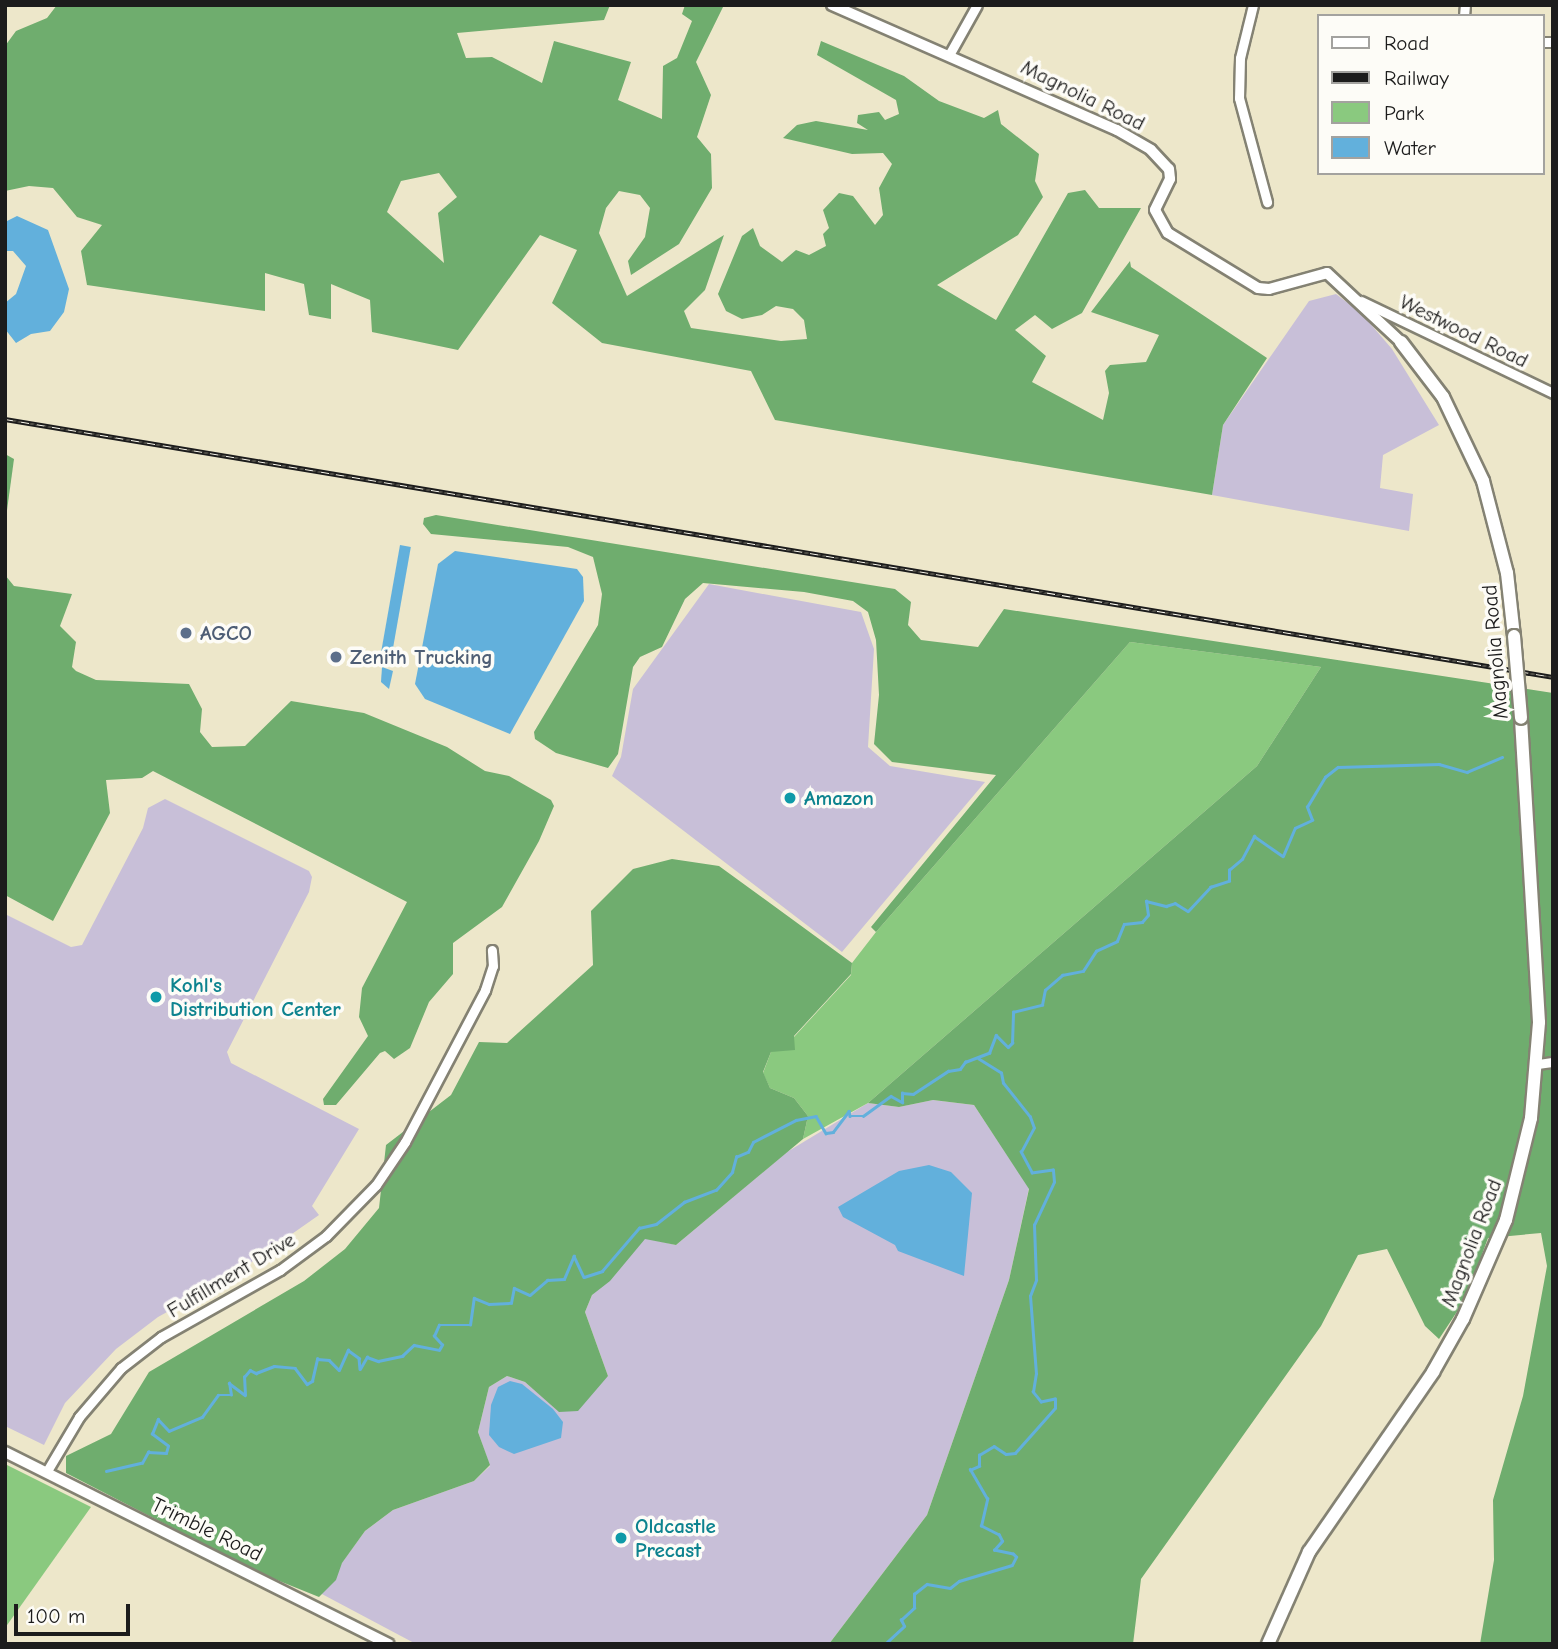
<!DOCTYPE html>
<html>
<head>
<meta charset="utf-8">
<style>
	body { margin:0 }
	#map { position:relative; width:1558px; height:1649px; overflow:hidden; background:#ede7ca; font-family:"Comic Neue",sans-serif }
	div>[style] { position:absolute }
	.industrial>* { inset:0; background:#c8bfd8 }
	.green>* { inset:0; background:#8ac97f }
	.forest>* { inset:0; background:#6fad6e }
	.water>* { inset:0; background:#62b0dc; transform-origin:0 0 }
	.stream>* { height:2.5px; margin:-1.25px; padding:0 1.25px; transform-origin:1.25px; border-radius:1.25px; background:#62b0dc }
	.roads { filter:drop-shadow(2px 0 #848273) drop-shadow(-2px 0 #848273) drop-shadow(0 2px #848273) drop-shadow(0 -2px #848273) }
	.minor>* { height:9px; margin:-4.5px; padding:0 4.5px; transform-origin:4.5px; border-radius:4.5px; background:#fff }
	.tertiary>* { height:10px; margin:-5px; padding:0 5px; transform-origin:5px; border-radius:5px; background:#fff }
	.secondary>* { height:12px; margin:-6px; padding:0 6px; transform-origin:6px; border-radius:6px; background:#fff }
	.rail>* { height:5px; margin-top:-2.5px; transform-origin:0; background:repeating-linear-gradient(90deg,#fdfcf7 0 8px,#1c1c1c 0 16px); box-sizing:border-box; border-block:2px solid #1c1c1c }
	.bridges { filter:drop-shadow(2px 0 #848273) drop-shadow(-2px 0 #848273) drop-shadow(0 2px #848273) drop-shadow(0 -2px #848273) }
	.secondary-bridge>* { height:12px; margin:-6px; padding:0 6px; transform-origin:6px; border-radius:6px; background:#fff }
	.dots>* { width:19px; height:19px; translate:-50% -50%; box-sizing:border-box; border:4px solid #fdfcf7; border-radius:50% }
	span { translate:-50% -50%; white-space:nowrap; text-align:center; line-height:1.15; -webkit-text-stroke:7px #fdfcf7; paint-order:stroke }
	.street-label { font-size:21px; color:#1c1c1c }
	.service-label { font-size:21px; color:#4e5e75; font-weight:700 }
	.left { translate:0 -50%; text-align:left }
	.culture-label { font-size:21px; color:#0d838f; font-weight:700 }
	.frame { position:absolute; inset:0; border:7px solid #1c1c1c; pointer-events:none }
	.legend { position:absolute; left:1317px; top:14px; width:228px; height:161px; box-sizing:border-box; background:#fdfcf7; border:2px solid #a3a29f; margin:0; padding:9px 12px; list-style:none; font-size:21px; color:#1c1c1c }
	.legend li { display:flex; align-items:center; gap:14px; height:35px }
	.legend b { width:35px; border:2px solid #a3a29f }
	.scale { position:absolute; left:14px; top:1604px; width:116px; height:32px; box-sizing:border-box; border:4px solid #1c1c1c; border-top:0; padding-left:9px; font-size:21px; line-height:24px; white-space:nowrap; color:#1c1c1c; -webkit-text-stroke:5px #fdfcf7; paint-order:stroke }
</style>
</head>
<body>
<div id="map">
	<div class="industrial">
		<i style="clip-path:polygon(1336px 294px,1361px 313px,1392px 349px,1439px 425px,1383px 455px,1380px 488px,1413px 494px,1409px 531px,1212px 495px,1223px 425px,1309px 301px)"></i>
		<i style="clip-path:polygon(709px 584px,861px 612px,874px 649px,868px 747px,890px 766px,985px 782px,842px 952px,612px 776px,621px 757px,633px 689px)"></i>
		<i style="clip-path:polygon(165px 799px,309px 871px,312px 877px,309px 892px,227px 1052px,231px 1063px,359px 1129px,312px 1206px,319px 1215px,229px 1278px,158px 1317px,116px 1349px,65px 1403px,44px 1445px,5px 1426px,5px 914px,71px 947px,82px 945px,143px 828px,148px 808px)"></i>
		<i style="clip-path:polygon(933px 1100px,974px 1105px,1029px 1188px,1009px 1280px,927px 1515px,829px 1644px,416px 1644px,320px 1593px,365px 1531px,393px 1510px,474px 1481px,490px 1466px,478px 1432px,489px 1387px,507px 1376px,525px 1382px,559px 1411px,608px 1376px,585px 1312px,592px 1295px,645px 1238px,676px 1245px,787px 1152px,868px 1103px,899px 1107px)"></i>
	</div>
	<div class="green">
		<i style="clip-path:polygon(1130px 642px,1321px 667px,1257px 766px,868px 1103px,803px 1139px,808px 1116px,794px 1098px,770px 1088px,763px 1073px,771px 1052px,794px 1037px,851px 975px,852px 963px,876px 932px)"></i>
		<i style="clip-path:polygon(5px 1464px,91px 1507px,5px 1628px)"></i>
	</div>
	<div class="forest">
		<i style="clip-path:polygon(evenodd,57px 5px,610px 5px,604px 20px,457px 33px,466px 58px,492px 57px,542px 83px,554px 41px,631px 62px,618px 100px,662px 119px,663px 66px,677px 58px,692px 21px,682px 14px,685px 5px,724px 5px,696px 62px,711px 95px,697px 137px,711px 154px,712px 188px,679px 244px,631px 275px,628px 261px,645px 237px,650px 208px,640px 195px,619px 191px,606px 208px,599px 233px,627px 296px,724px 235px,705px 290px,684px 311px,691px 328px,781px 341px,807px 339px,804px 320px,793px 309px,776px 306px,762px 315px,742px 319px,726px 311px,718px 294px,742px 236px,753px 228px,760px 246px,782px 262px,796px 250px,809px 255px,826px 246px,823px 234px,829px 228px,823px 210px,839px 193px,853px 196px,875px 225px,883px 215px,879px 188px,892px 164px,883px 153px,852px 154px,783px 138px,797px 125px,816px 121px,868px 130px,857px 123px,858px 115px,879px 112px,885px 120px,899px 114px,896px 100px,817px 55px,821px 41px,904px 76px,939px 101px,984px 118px,998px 110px,1001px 124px,1039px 154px,1035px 181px,1043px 197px,1018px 235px,937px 285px,996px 320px,1068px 193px,1085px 190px,1099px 208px,1141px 208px,1082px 313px,1052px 329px,1035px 315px,1015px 330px,1046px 356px,1032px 382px,1103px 420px,1109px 393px,1105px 371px,1110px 365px,1146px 362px,1159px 335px,1091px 312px,1130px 261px,1131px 267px,1267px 358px,1223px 425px,1212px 495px,775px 420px,751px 371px,602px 343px,552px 303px,577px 250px,540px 235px,458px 350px,372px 332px,370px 300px,331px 284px,331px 319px,309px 315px,304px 284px,265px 273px,265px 311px,87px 285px,81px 251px,102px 225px,77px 217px,53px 188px,29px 186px,5px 191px,5px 46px,16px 31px,47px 18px,57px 5px,439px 173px,457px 197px,438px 213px,444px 263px,387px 212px,401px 181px,439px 173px)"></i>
		<i style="clip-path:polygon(5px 454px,14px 459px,5px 525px)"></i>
		<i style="clip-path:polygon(436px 515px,895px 589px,911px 602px,908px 625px,921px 640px,978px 647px,1004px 609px,1553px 693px,1553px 1644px,1480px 1644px,1494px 1560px,1493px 1500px,1523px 1396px,1547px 1266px,1541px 1233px,1488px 1238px,1466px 1298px,1439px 1339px,1425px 1326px,1387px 1249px,1358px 1255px,1321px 1326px,1141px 1579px,1133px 1644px,829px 1644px,927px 1515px,1009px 1280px,1029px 1189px,974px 1105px,933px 1100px,899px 1107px,868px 1103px,1257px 766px,1321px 667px,1130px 642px,876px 932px,871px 927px,996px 775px,892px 762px,874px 744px,879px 695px,876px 640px,868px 612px,853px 601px,804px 592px,703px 583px,685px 599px,662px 647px,640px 657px,633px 667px,618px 754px,608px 768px,556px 753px,535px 739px,534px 732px,598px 625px,602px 594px,593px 557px,568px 547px,431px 534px,423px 524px,424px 518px)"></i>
		<i style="clip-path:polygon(5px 575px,14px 586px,72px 594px,60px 626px,76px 642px,72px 667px,76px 671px,96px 680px,189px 684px,202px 709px,200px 732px,212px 747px,245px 746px,291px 701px,364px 713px,447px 747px,485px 771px,509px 776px,551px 800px,554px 806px,539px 841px,502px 907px,453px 943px,453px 974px,429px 1002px,410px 1048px,394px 1059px,385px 1051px,380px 1053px,336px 1105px,324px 1105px,323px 1099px,368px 1036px,359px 1017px,362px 988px,407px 902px,153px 771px,142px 778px,106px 780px,110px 813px,53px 921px,5px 895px)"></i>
		<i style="clip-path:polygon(672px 859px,719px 866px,852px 963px,851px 974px,794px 1036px,795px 1050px,771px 1052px,763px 1072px,770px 1088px,794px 1098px,808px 1116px,803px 1139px,676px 1245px,645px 1239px,610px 1281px,592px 1295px,585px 1312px,608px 1376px,578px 1411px,559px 1412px,525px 1382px,507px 1376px,489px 1387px,478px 1432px,490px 1465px,474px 1481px,393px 1510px,365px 1531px,342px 1563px,336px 1580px,319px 1597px,262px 1574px,66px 1473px,66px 1456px,111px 1434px,149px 1372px,304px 1281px,345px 1249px,379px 1208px,386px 1145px,451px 1095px,479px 1042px,507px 1043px,593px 965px,591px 911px,633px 869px)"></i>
	</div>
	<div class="water">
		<i style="clip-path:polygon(17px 216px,48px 230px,69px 289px,64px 312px,50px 331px,31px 334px,16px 343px,5px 329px,5px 303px,16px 294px,26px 266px,13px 251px,5px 251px,5px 222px)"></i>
		<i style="left:400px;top:545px;width:11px;height:117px;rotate:10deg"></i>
		<i style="clip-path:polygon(455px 551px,577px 569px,583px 577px,584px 601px,510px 734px,425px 699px,415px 684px,438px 564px)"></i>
		<i style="clip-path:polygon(382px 667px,393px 671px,389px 689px,381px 682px)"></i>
		<i style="clip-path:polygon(929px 1165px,951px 1172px,972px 1193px,964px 1276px,898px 1251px,895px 1245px,843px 1217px,838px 1207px,899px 1171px)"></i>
		<i style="clip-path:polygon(510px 1381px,522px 1384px,553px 1409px,563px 1422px,561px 1438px,514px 1454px,499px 1447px,489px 1435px,491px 1405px,498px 1387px)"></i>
	</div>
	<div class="stream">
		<i style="left:106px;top:1471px;width:37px;rotate:-13deg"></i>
		<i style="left:142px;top:1463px;width:13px;rotate:-61deg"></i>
		<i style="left:148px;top:1452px;width:18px;rotate:3deg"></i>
		<i style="left:166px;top:1453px;width:7px;rotate:-74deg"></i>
		<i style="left:168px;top:1446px;width:20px;rotate:-143deg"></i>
		<i style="left:152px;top:1434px;width:16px;rotate:-68deg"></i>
		<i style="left:158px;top:1419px;width:16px;rotate:47deg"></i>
		<i style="left:169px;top:1431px;width:36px;rotate:-23deg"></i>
		<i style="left:202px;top:1417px;width:27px;rotate:-54deg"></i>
		<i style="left:218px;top:1395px;width:13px"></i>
		<i style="left:231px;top:1395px;width:12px;rotate:-99deg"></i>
		<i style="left:229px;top:1383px;width:20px;rotate:37deg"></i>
		<i style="left:245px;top:1395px;width:18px;rotate:-93deg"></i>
		<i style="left:244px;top:1377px;width:9px;rotate:-49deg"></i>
		<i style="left:250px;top:1370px;width:7px;rotate:27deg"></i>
		<i style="left:256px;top:1373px;width:19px;rotate:-21deg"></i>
		<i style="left:274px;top:1366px;width:21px;rotate:5deg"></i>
		<i style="left:295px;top:1368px;width:20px;rotate:53deg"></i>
		<i style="left:307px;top:1384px;width:6px;rotate:-31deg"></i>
		<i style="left:312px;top:1381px;width:23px;rotate:-77deg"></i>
		<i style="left:317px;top:1359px;width:12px;rotate:5deg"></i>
		<i style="left:329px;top:1360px;width:14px;rotate:45deg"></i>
		<i style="left:339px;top:1370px;width:22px;rotate:-66deg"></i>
		<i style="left:348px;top:1350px;width:14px;rotate:36deg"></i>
		<i style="left:359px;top:1358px;width:11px;rotate:85deg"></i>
		<i style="left:360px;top:1369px;width:14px;rotate:-60deg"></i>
		<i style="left:367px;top:1357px;width:12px;rotate:20deg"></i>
		<i style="left:378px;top:1361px;width:25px;rotate:-12deg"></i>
		<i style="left:402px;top:1356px;width:16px;rotate:-43deg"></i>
		<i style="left:414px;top:1345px;width:25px;rotate:11deg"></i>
		<i style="left:439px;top:1350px;width:6px;rotate:-59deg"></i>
		<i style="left:442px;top:1345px;width:12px;rotate:-132deg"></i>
		<i style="left:434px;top:1336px;width:12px;rotate:-66deg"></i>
		<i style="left:439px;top:1325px;width:31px"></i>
		<i style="left:470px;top:1325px;width:27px;rotate:-82deg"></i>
		<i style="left:474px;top:1298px;width:16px;rotate:22deg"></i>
		<i style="left:489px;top:1304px;width:22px;rotate:-3deg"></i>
		<i style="left:511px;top:1303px;width:15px;rotate:-79deg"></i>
		<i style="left:514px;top:1288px;width:17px;rotate:24deg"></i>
		<i style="left:530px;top:1295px;width:23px;rotate:-41deg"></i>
		<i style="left:547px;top:1280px;width:17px;rotate:-3deg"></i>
		<i style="left:564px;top:1279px;width:25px;rotate:-67deg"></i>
		<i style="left:574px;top:1256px;width:23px;rotate:65deg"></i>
		<i style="left:584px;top:1277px;width:19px;rotate:-18deg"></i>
		<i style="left:602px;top:1271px;width:57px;rotate:-49.3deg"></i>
		<i style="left:639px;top:1228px;width:17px;rotate:-13deg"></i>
		<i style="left:656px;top:1224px;width:36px;rotate:-38deg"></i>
		<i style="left:684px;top:1202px;width:34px;rotate:-21deg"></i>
		<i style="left:716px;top:1190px;width:24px;rotate:-48deg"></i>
		<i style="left:732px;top:1172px;width:16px;rotate:-75deg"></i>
		<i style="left:736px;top:1157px;width:13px;rotate:-23deg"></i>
		<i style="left:748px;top:1152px;width:11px;rotate:-63deg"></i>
		<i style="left:753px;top:1142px;width:48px;rotate:-27.1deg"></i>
		<i style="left:796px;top:1120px;width:20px;rotate:-11deg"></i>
		<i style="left:816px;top:1116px;width:20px;rotate:60deg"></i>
		<i style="left:826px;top:1133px;width:7px;rotate:-8deg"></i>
		<i style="left:833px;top:1132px;width:26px;rotate:-53deg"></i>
		<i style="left:849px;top:1111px;width:5px;rotate:79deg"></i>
		<i style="left:850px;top:1116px;width:13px"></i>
		<i style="left:863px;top:1116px;width:34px;rotate:-36deg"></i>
		<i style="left:891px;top:1096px;width:13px;rotate:29deg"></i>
		<i style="left:902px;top:1102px;width:9px;rotate:-90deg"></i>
		<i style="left:902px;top:1093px;width:11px;rotate:5deg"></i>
		<i style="left:913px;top:1094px;width:42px;rotate:-33.3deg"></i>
		<i style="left:948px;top:1071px;width:12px;rotate:-9deg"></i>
		<i style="left:960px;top:1069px;width:9px;rotate:-54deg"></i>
		<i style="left:965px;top:1062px;width:26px;rotate:-21deg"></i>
		<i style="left:989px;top:1053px;width:19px;rotate:-69deg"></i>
		<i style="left:996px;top:1035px;width:17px;rotate:45deg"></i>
		<i style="left:1008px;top:1047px;width:6px;rotate:-45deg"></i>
		<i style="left:1012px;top:1043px;width:31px;rotate:-88deg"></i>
		<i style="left:1013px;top:1012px;width:30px;rotate:-14deg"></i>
		<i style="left:1042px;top:1005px;width:15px;rotate:-79deg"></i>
		<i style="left:1045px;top:990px;width:23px;rotate:-41deg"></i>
		<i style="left:1062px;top:975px;width:21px;rotate:-11deg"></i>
		<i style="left:1083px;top:971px;width:24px;rotate:-57deg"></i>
		<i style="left:1096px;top:951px;width:23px;rotate:-25deg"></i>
		<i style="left:1117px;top:941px;width:18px;rotate:-68deg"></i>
		<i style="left:1124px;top:924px;width:18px;rotate:-6deg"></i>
		<i style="left:1142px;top:922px;width:9px;rotate:-49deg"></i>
		<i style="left:1148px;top:915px;width:14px;rotate:-98deg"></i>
		<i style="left:1146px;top:901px;width:21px;rotate:14deg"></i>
		<i style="left:1166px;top:906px;width:9px;rotate:-18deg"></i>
		<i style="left:1175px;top:903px;width:15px;rotate:32deg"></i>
		<i style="left:1188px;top:911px;width:33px;rotate:-47deg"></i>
		<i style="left:1210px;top:887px;width:20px;rotate:-18deg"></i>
		<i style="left:1229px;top:881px;width:11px;rotate:-90deg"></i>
		<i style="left:1229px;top:870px;width:17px;rotate:-40deg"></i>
		<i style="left:1242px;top:859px;width:26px;rotate:-62deg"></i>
		<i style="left:1254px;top:836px;width:35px;rotate:35deg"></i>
		<i style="left:1283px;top:856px;width:30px;rotate:-67deg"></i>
		<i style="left:1295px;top:828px;width:19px;rotate:-25deg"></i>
		<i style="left:1312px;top:820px;width:14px;rotate:-111deg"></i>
		<i style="left:1307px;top:807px;width:35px;rotate:-59deg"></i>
		<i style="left:1325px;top:777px;width:16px;rotate:-38deg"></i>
		<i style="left:1338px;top:767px;width:101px;rotate:-1.7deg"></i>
		<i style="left:1439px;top:764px;width:29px;rotate:16deg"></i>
		<i style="left:1467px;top:772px;width:38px;rotate:-23deg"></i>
		<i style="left:885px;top:1644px;width:26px;rotate:-43deg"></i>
		<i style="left:904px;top:1626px;width:7px;rotate:-117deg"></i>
		<i style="left:901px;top:1620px;width:18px;rotate:-43deg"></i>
		<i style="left:914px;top:1608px;width:14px;rotate:-90deg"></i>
		<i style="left:914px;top:1594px;width:16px;rotate:-38deg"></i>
		<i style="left:927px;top:1584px;width:23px;rotate:10deg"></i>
		<i style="left:950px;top:1588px;width:11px;rotate:-38deg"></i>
		<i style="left:959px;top:1581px;width:55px;rotate:-16.8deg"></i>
		<i style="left:1012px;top:1565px;width:9px;rotate:-63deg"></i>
		<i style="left:1016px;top:1557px;width:4px;rotate:-135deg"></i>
		<i style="left:1013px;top:1554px;width:19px;rotate:-168deg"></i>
		<i style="left:994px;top:1550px;width:12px;rotate:-48deg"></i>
		<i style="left:1002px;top:1541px;width:7px;rotate:-117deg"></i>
		<i style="left:999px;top:1535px;width:20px;rotate:-153deg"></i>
		<i style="left:981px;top:1526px;width:28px;rotate:-77deg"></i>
		<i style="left:987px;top:1499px;width:34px;rotate:-120deg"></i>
		<i style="left:970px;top:1470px;width:10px;rotate:-24deg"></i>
		<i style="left:979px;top:1466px;width:11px;rotate:-90deg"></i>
		<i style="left:979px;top:1455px;width:17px;rotate:-31deg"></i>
		<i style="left:994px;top:1446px;width:14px;rotate:34deg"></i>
		<i style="left:1006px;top:1454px;width:9px;rotate:-6deg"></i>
		<i style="left:1015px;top:1453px;width:60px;rotate:-48.4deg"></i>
		<i style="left:1055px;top:1408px;width:9px;rotate:-90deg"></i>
		<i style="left:1055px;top:1399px;width:14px;rotate:168deg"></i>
		<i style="left:1041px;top:1402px;width:13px;rotate:-129deg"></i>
		<i style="left:1033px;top:1392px;width:18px;rotate:-81deg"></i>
		<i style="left:1036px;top:1374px;width:78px;rotate:-94.4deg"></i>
		<i style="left:1030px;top:1296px;width:17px;rotate:-69deg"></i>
		<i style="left:1036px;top:1280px;width:55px;rotate:-92.1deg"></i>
		<i style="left:1034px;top:1225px;width:47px;rotate:-65.1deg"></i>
		<i style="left:1054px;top:1182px;width:12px;rotate:-95deg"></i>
		<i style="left:1053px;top:1170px;width:21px;rotate:172deg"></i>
		<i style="left:1032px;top:1173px;width:24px;rotate:-118deg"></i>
		<i style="left:1021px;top:1152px;width:27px;rotate:-62deg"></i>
		<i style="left:1034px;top:1128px;width:12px;rotate:-110deg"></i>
		<i style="left:1030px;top:1117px;width:43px;rotate:-128.5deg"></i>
		<i style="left:1003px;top:1083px;width:10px;rotate:-101deg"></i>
		<i style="left:1001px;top:1073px;width:26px;rotate:-148deg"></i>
	</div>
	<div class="roads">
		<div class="minor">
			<i style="left:1253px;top:5px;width:55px;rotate:103.8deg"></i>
			<i style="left:1240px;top:58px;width:40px;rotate:91.4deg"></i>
			<i style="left:1239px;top:98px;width:108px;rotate:74.9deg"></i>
			<i style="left:1464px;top:16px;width:11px;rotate:-85deg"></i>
			<i style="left:1542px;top:42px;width:11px"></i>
			<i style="left:949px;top:55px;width:57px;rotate:-60.8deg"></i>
			<i style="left:1361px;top:301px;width:213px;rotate:25.6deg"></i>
			<i style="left:1538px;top:1064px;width:15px;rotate:-8deg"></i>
			<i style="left:47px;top:1471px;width:63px;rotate:-59.3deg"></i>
			<i style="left:79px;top:1417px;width:65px;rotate:-49.4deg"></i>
			<i style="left:121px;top:1368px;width:51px;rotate:-37.8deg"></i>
			<i style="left:161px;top:1337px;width:137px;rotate:-29.4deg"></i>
			<i style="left:280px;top:1270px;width:57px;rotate:-36.5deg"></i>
			<i style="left:326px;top:1236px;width:71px;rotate:-45.6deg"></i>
			<i style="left:376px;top:1185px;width:52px;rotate:-56deg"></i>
			<i style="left:405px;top:1142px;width:172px;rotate:-62.2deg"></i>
			<i style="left:485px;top:990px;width:25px;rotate:-72deg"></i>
			<i style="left:493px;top:966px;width:16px;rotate:-94deg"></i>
		</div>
		<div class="tertiary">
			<i style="left:832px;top:5px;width:311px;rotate:23.7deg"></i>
			<i style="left:1117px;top:130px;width:39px;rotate:30deg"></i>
			<i style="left:1151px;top:150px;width:26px;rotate:47deg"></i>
			<i style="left:1169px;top:169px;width:10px;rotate:84deg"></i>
			<i style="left:1170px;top:179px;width:34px;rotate:116deg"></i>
			<i style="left:1155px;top:210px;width:26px;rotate:61deg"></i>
			<i style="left:1168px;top:233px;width:105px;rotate:31.4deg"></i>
			<i style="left:1258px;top:288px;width:11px;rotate:5deg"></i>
			<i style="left:1269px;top:289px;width:60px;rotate:-15.4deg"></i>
			<i style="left:1327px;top:273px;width:101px;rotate:43deg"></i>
			<i style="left:5px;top:1452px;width:429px;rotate:26.6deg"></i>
		</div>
		<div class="secondary">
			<i style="left:1401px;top:342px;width:69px;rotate:52.6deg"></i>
			<i style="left:1443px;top:397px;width:93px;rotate:64.5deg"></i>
			<i style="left:1483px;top:481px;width:95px;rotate:75.4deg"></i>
			<i style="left:1507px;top:573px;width:63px;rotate:83.7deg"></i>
			<i style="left:1268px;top:1644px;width:101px;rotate:-66deg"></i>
			<i style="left:1309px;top:1552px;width:219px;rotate:-55.4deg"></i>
			<i style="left:1433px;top:1372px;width:61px;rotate:-60.5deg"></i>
			<i style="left:1463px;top:1319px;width:108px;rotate:-66.5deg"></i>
			<i style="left:1506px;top:1220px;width:105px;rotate:-76.2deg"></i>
			<i style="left:1531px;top:1118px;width:96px;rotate:-85.2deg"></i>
			<i style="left:1539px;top:1022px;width:305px;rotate:-93.4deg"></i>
		</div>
	</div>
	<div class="rail">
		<i style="left:5px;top:419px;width:1569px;rotate:9.46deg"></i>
	</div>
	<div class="bridges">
		<div class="secondary-bridge">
			<i style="left:1514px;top:636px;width:82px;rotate:85.1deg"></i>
		</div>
	</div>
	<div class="dots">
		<i style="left:186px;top:633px;background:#5c6f8a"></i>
		<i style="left:336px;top:657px;background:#5c6f8a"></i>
		<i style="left:790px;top:798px;background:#0f9aa8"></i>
		<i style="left:156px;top:997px;background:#0f9aa8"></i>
		<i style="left:621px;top:1538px;background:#0f9aa8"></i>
	</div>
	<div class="street-label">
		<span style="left:1083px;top:95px;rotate:26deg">Magnolia Road</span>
		<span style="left:1464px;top:331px;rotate:26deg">Westwood Road</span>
		<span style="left:1495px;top:652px;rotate:-95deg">Magnolia Road</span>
		<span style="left:1471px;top:1243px;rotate:-69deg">Magnolia Road</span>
		<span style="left:231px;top:1275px;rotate:-31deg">Fulfillment Drive</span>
		<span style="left:207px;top:1529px;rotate:26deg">Trimble Road</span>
	</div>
	<div class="service-label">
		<span class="left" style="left:200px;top:633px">AGCO</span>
		<span class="left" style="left:350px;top:657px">Zenith Trucking</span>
	</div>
	<div class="culture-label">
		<span class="left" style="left:804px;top:798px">Amazon</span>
		<span class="left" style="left:170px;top:997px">Kohl's<br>Distribution Center</span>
		<span class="left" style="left:635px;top:1538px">Oldcastle<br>Precast</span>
	</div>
	<div class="frame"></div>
	<ul class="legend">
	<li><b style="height:9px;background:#fff"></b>Road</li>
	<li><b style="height:9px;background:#1c1c1c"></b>Railway</li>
	<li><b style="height:19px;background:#8ac97f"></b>Park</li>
	<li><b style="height:19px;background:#62b0dc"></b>Water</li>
	</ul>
	<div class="scale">100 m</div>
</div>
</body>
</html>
